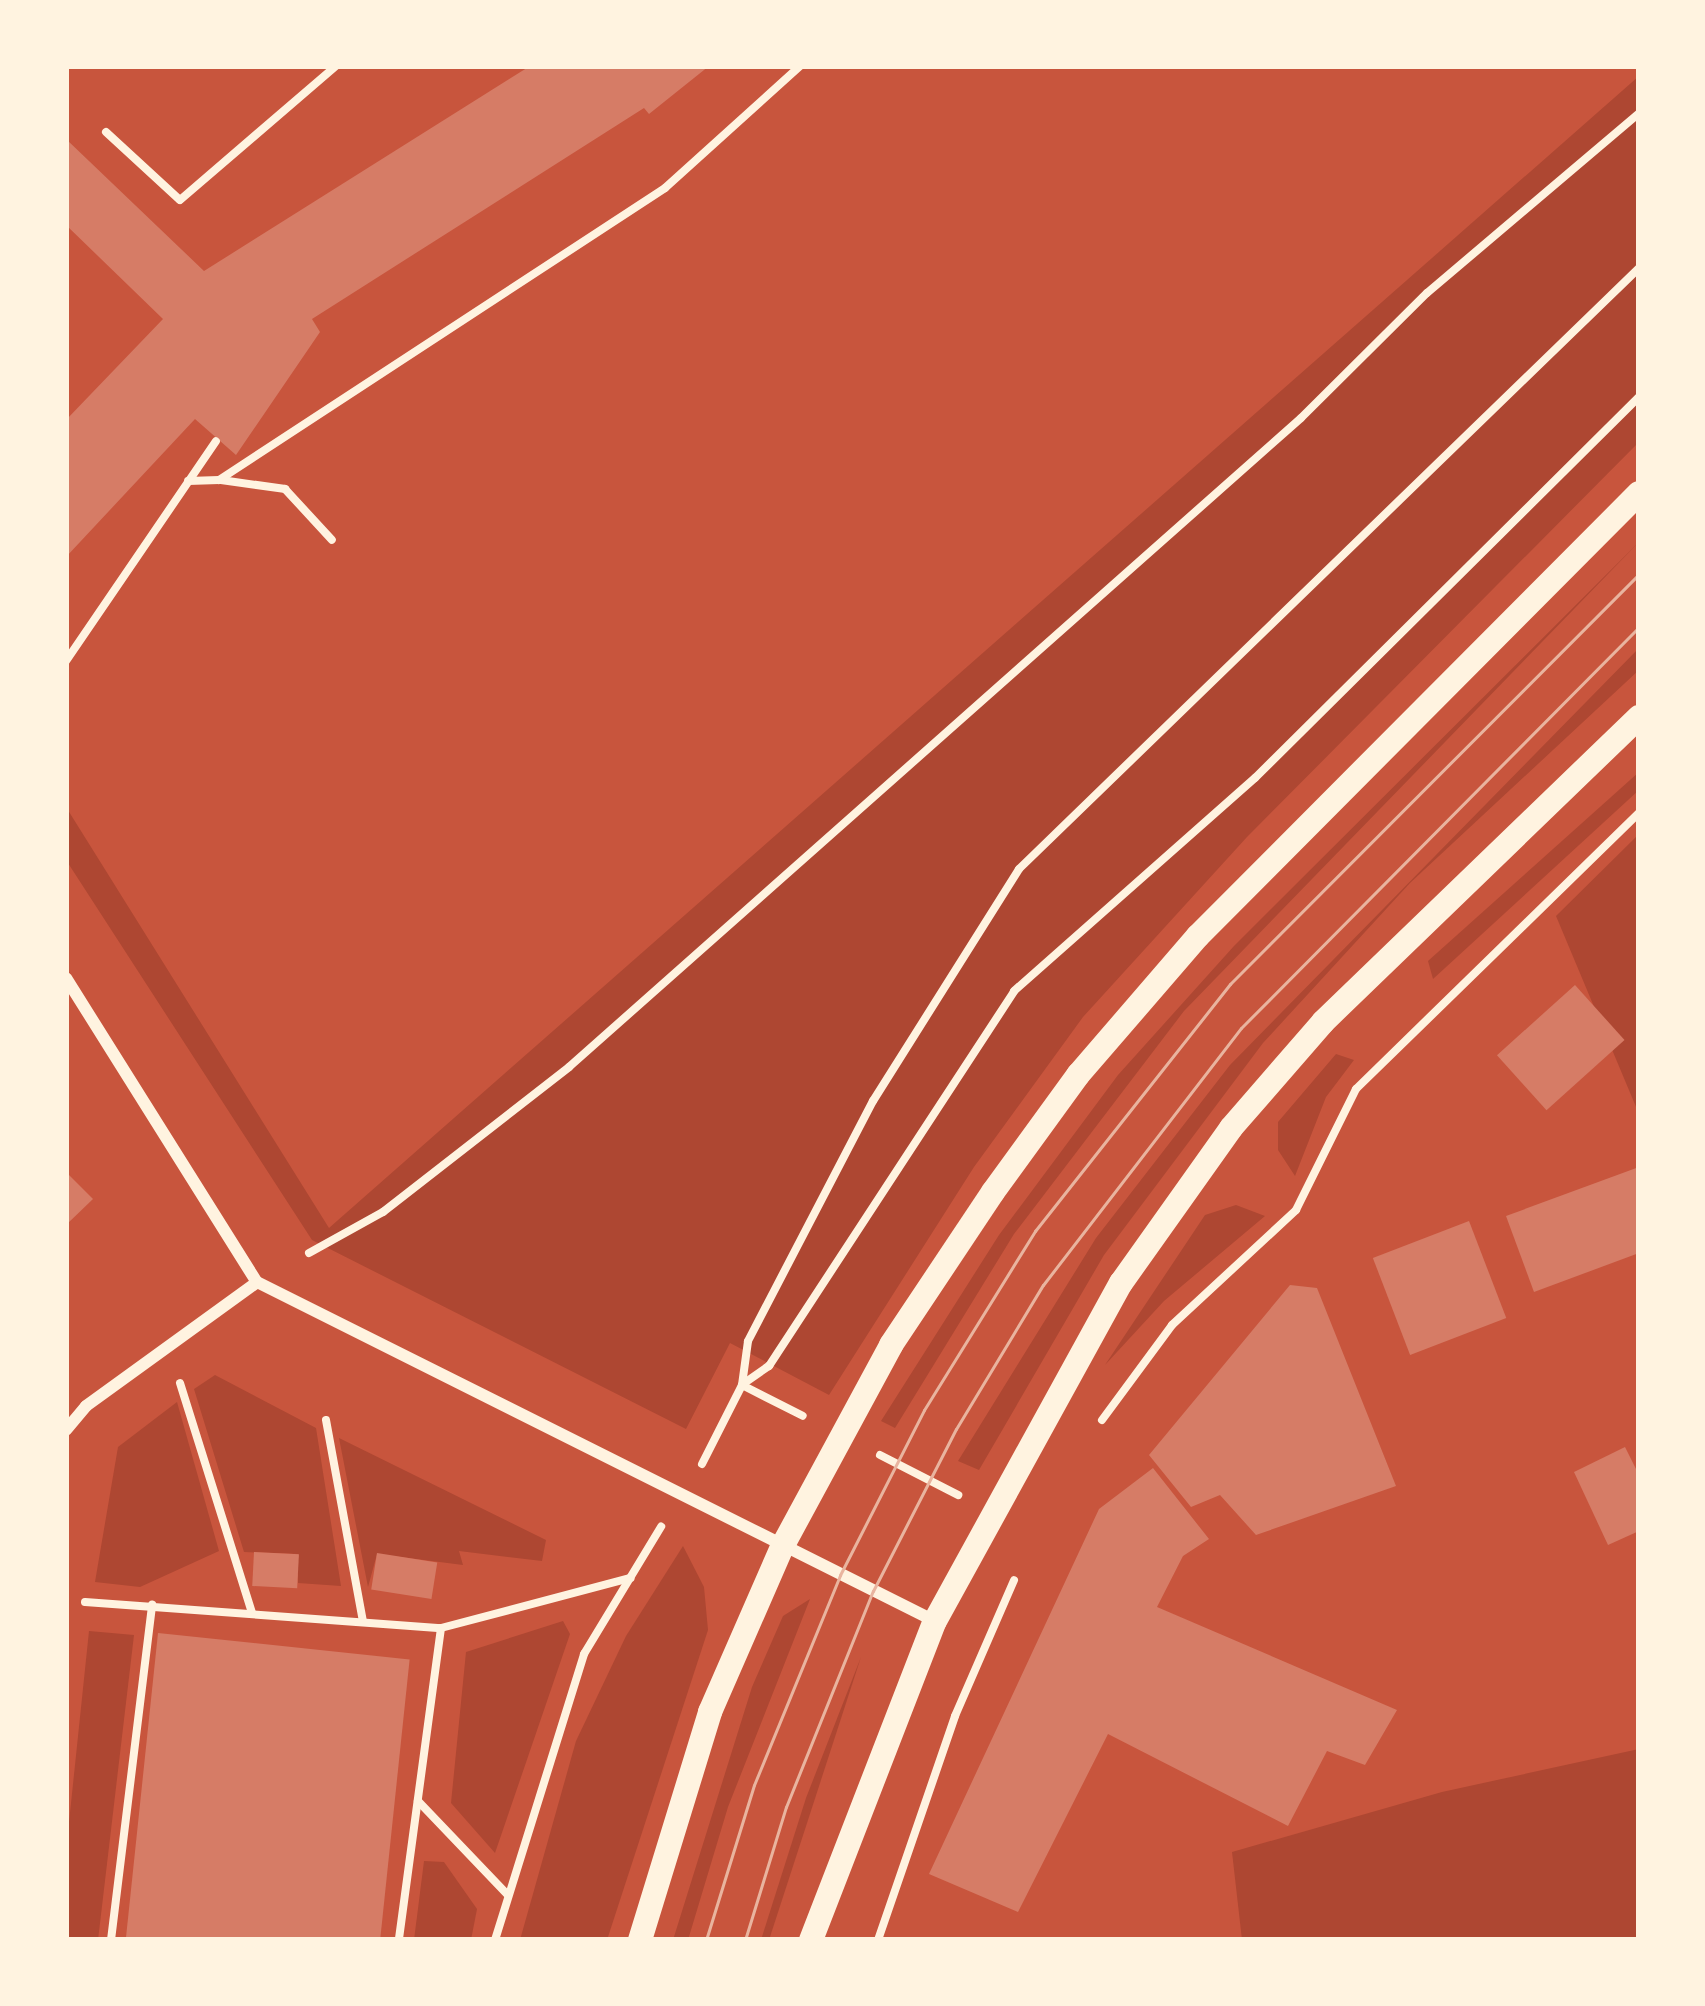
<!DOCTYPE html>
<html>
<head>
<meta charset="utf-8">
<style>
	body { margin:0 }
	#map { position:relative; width:1705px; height:2006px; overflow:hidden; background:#c8553d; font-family:"Sofia Sans Condensed",sans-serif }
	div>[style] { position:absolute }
	.green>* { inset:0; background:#ae4732 }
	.building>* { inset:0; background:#d67c66; transform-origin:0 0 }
	.path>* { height:8px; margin:-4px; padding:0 4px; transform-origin:4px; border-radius:4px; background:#fff3e0 }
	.minor>* { height:12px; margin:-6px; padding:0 6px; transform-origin:6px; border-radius:6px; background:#fff3e0 }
	.secondary>* { height:24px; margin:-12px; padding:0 12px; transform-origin:12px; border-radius:12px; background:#fff3e0 }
	.tram>* { height:3px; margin:-1.5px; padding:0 1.5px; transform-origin:1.5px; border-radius:1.5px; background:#e9b49f }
	span { translate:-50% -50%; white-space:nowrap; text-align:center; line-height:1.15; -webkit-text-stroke:9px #fff3e0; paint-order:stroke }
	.frame { position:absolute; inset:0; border:69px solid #fff3e0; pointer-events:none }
</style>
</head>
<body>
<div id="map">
	<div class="green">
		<i style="clip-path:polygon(1639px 76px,1639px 442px,1247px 837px,1083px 1017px,974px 1167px,829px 1395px,730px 1343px,686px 1429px,312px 1240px,66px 860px,66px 807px,329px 1228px)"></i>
		<i style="clip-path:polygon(1639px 542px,1184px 1011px,1014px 1234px,895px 1428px,881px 1421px,999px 1235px,1118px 1075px,1234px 946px)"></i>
		<i style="clip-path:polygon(1639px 648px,1639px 670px,1410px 883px,1263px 1043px,1104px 1255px,979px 1470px,958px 1461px,1096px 1238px,1230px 1065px)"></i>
		<i style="clip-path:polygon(1639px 772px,1639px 790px,1433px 979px,1428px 961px)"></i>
		<i style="clip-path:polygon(1639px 834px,1639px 1114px,1556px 916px)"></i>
		<i style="clip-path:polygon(1336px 1054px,1354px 1060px,1326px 1097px,1295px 1176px,1278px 1150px,1278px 1122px)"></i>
		<i style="clip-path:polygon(1236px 1205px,1265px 1216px,1164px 1301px,1105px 1365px,1205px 1215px)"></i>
		<i style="clip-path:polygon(215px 1375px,316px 1428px,341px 1586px,298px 1583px,298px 1554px,244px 1552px,194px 1389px)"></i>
		<i style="clip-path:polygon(177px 1402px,219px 1551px,140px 1587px,95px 1582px,118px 1447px)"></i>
		<i style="clip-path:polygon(339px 1438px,546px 1540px,542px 1561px,459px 1551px,463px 1565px,377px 1554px,368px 1587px)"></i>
		<i style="clip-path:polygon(683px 1546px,704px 1587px,708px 1630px,607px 1940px,520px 1940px,576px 1741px,626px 1636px)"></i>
		<i style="clip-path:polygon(810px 1599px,728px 1807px,688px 1940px,673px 1940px,752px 1687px,783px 1616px)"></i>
		<i style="clip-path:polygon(563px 1621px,570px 1634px,495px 1853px,451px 1803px,466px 1652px)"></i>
		<i style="clip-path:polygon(89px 1631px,134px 1635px,98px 1940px,66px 1940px,66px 1851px)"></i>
		<i style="clip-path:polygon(861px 1657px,769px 1940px,761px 1940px,806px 1798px)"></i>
		<i style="clip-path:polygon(1639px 1749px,1639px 1940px,1242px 1940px,1232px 1852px,1442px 1792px)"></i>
		<i style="clip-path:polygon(424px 1861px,444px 1862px,477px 1909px,471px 1940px,414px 1940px)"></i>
	</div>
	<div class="building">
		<i style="clip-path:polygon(530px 66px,709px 66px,649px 114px,644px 108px,312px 319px,320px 332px,236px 455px,195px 419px,66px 557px,66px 420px,163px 319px,66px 225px,66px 139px,204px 271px)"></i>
		<i style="left:1575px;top:985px;width:74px;height:105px;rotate:48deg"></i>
		<i style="clip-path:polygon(1639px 1167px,1639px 1253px,1534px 1292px,1506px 1216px)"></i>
		<i style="clip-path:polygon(66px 1172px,93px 1199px,66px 1225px)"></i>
		<i style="left:1469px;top:1221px;width:104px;height:103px;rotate:69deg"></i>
		<i style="clip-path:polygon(1290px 1285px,1317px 1288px,1396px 1486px,1256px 1535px,1220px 1495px,1191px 1507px,1149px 1455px)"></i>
		<i style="clip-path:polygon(1625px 1447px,1639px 1475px,1639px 1531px,1608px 1545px,1574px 1472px)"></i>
		<i style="clip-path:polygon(1153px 1468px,1209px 1539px,1183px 1556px,1157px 1607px,1397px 1710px,1365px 1765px,1327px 1751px,1288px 1826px,1108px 1734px,1018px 1912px,929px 1874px,1099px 1509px)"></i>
		<i style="left:254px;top:1552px;width:45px;height:34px;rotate:3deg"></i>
		<i style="left:377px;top:1553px;width:61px;height:37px;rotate:9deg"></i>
		<i style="left:158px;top:1633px;width:253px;height:309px;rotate:6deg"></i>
	</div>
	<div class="path">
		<i style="left:106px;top:132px;width:100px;rotate:42.6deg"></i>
		<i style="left:180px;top:200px;width:206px;rotate:-40.7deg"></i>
		<i style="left:221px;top:480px;width:65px;rotate:8deg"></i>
		<i style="left:285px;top:489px;width:69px;rotate:47.3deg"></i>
		<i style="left:188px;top:481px;width:31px;rotate:-2deg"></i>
		<i style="left:219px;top:480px;width:533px;rotate:-33.21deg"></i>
		<i style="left:665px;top:188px;width:182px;rotate:-42.1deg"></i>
		<i style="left:66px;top:661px;width:266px;rotate:-55.7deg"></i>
		<i style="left:309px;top:1253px;width:85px;rotate:-29deg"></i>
		<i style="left:383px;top:1212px;width:236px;rotate:-37.9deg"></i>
		<i style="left:569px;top:1067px;width:978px;rotate:-41.56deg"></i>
		<i style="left:1301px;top:418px;width:177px;rotate:-44.8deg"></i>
		<i style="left:1427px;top:293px;width:278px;rotate:-40.3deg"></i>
		<i style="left:180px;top:1383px;width:241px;rotate:72.6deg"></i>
		<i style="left:743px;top:1384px;width:32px;rotate:-35deg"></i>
		<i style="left:769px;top:1366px;width:448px;rotate:-56.8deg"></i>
		<i style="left:1014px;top:991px;width:322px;rotate:-41.5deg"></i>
		<i style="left:1255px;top:778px;width:541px;rotate:-44.78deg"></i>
		<i style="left:742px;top:1385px;width:68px;rotate:26.9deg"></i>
		<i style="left:326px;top:1420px;width:204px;rotate:79.6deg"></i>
		<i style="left:1102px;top:1420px;width:118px;rotate:-53.6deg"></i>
		<i style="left:1172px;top:1325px;width:169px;rotate:-42.8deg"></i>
		<i style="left:1296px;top:1210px;width:135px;rotate:-63.6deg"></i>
		<i style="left:1356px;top:1089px;width:395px;rotate:-44.3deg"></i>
		<i style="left:880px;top:1455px;width:88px;rotate:27.1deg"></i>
		<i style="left:702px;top:1464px;width:89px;rotate:-63.1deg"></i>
		<i style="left:742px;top:1385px;width:44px;rotate:-82.2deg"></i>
		<i style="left:748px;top:1341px;width:271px;rotate:-62.5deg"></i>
		<i style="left:873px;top:1101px;width:274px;rotate:-57.8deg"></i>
		<i style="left:1019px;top:869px;width:863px;rotate:-44.11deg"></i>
		<i style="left:85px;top:1602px;width:357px;rotate:4.2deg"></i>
		<i style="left:441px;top:1628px;width:315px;rotate:97.7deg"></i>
		<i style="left:441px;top:1628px;width:196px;rotate:-14.8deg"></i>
		<i style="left:418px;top:1801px;width:129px;rotate:46.3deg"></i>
		<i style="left:111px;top:1940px;width:338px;rotate:-83deg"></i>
		<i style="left:495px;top:1940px;width:300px;rotate:-72.7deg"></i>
		<i style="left:584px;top:1654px;width:149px;rotate:-58.8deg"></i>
		<i style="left:878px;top:1940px;width:237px;rotate:-71deg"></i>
		<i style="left:955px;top:1716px;width:148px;rotate:-66.5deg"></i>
	</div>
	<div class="minor">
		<i style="left:66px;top:978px;width:359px;rotate:57.9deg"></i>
		<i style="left:257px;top:1282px;width:758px;rotate:26.57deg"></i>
		<i style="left:66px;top:1430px;width:31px;rotate:-50deg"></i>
		<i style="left:86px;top:1406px;width:211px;rotate:-35.9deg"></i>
	</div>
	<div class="secondary">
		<i style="left:640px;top:1940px;width:239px;rotate:-72.9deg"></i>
		<i style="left:710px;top:1712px;width:180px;rotate:-66.4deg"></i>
		<i style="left:782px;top:1547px;width:230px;rotate:-61.6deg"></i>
		<i style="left:891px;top:1345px;width:184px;rotate:-56.3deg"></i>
		<i style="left:993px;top:1192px;width:145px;rotate:-54deg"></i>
		<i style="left:1078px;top:1075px;width:184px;rotate:-49.2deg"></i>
		<i style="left:1198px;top:936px;width:625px;rotate:-45.13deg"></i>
		<i style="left:811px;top:1940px;width:342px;rotate:-68.8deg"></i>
		<i style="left:935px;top:1621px;width:386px;rotate:-61.2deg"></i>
		<i style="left:1121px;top:1283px;width:190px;rotate:-54.6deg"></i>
		<i style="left:1231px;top:1128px;width:140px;rotate:-49deg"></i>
		<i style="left:1323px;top:1022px;width:439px;rotate:-44deg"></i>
	</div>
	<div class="tram">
		<i style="left:706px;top:1940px;width:162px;rotate:-72.8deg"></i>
		<i style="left:754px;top:1785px;width:227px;rotate:-67.7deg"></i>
		<i style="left:840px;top:1575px;width:185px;rotate:-63deg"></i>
		<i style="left:924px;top:1410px;width:211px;rotate:-58.2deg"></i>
		<i style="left:1035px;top:1231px;width:315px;rotate:-51.7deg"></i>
		<i style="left:1230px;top:984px;width:579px;rotate:-45.07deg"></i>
		<i style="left:745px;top:1940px;width:139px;rotate:-72.9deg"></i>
		<i style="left:786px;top:1807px;width:233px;rotate:-68.1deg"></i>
		<i style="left:873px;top:1591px;width:182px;rotate:-62.9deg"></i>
		<i style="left:956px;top:1429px;width:168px;rotate:-58.9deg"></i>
		<i style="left:1043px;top:1285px;width:324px;rotate:-52.4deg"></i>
		<i style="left:1241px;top:1028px;width:565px;rotate:-45.22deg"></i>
	</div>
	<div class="frame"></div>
</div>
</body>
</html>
